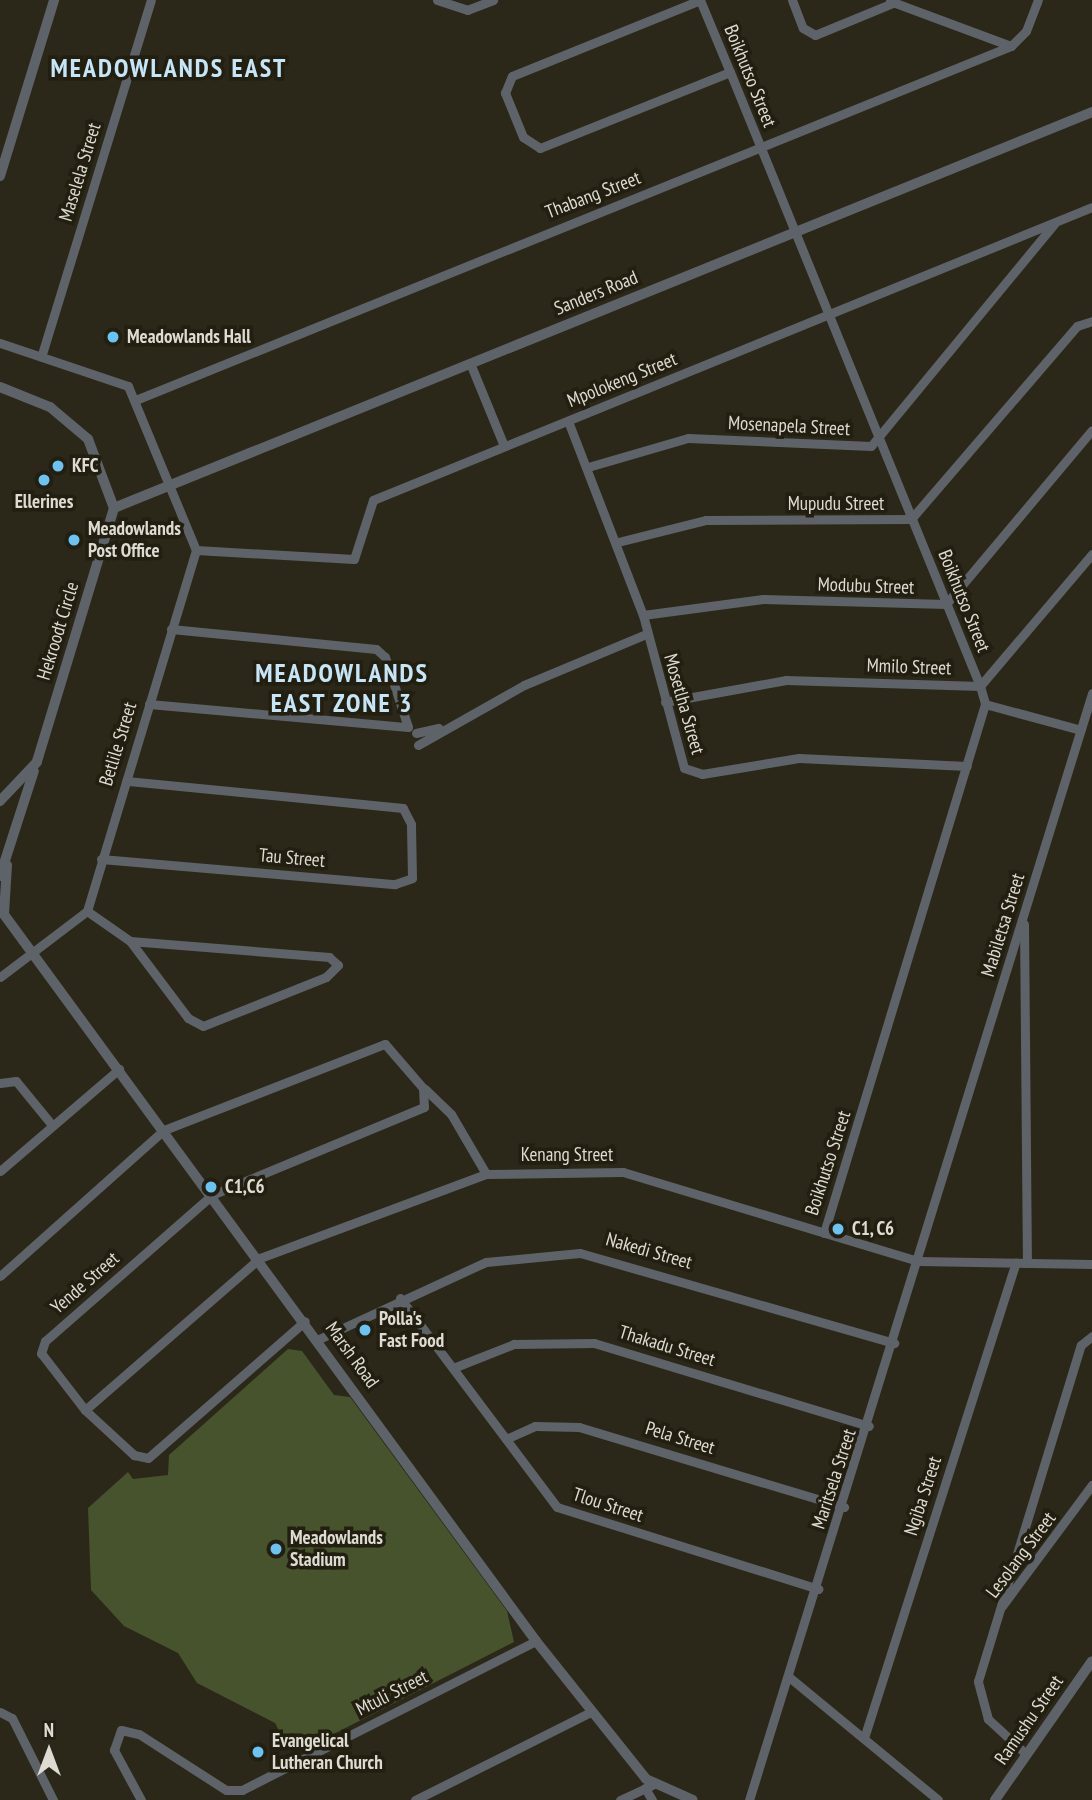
<!DOCTYPE html>
<html>
<head>
<meta charset="utf-8">
<style>
	body { margin:0 }
	#map { position:relative; width:1092px; height:1800px; overflow:hidden; background:#2b2819; font-family:"PT Sans Narrow",sans-serif }
	div>[style] { position:absolute }
	.green>* { inset:0; background:#47532d }
	.minor>* { height:9px; margin:-4.5px; padding:0 4.5px; transform-origin:4.5px; border-radius:4.5px; background:#5e6369 }
	.tertiary>* { height:10px; margin:-5px; padding:0 5px; transform-origin:5px; border-radius:5px; background:#5e6369 }
	.dots>* { width:19px; height:19px; translate:-50% -50%; box-sizing:border-box; border:4px solid #221e10; border-radius:50% }
	span { translate:-50% -50%; white-space:nowrap; text-align:center; line-height:1.15; -webkit-text-stroke:7px #221e10; paint-order:stroke }
	.street-label { font-size:19px; color:#dddbd2 }
	.poi-label { font-size:19px; color:#dddbd2; font-weight:700 }
	.left { translate:0 -50%; text-align:left }
	.district-label { font-size:26px; color:#c6e5f6; font-weight:700; letter-spacing:2px }
	.north { position:absolute; left:14px; top:1716px; width:70px; height:70px; -webkit-text-stroke:5px #221e10; paint-order:stroke; rotate:0deg; font-size:19px; font-weight:700; line-height:28px; text-align:center; color:#dddbd2 }
	.north::after { content:''; display:block; margin:auto; width:24px; height:32px; background:#dddbd2; clip-path:polygon(50% 0,100% 100%,50% 72%,0 100%) }
</style>
</head>
<body>
<div id="map">
	<div class="green">
		<i style="clip-path:polygon(288px 1349px,302px 1351px,334px 1395px,350px 1397px,507px 1611px,514px 1642px,318px 1742px,315px 1737px,289px 1750px,275px 1723px,197px 1683px,178px 1653px,124px 1626px,91px 1590px,88px 1508px,128px 1472px,133px 1479px,168px 1475px,169px 1455px)"></i>
	</div>
	<div class="minor">
		<i style="left:437px;top:0;width:32px;rotate:18deg"></i>
		<i style="left:467px;top:10px;width:28px;rotate:-21deg"></i>
		<i style="left:792px;top:0;width:30px;rotate:69deg"></i>
		<i style="left:803px;top:28px;width:14px;rotate:30deg"></i>
		<i style="left:815px;top:35px;width:87px;rotate:-22.4deg"></i>
		<i style="left:890px;top:1px;width:129px;rotate:20.4deg"></i>
		<i style="left:730px;top:72px;width:205px;rotate:158.2deg"></i>
		<i style="left:540px;top:148px;width:20px;rotate:-147deg"></i>
		<i style="left:523px;top:137px;width:48px;rotate:-112.2deg"></i>
		<i style="left:505px;top:93px;width:18px;rotate:-68deg"></i>
		<i style="left:512px;top:76px;width:203px;rotate:-22deg"></i>
		<i style="left:700px;top:0;width:78px;rotate:67.4deg"></i>
		<i style="left:730px;top:72px;width:663px;rotate:67.85deg"></i>
		<i style="left:980px;top:686px;width:19px;rotate:74deg"></i>
		<i style="left:985px;top:704px;width:553px;rotate:106.93deg"></i>
		<i style="left:0;top:343px;width:135px;rotate:18.6deg"></i>
		<i style="left:128px;top:386px;width:178px;rotate:67.5deg"></i>
		<i style="left:196px;top:550px;width:377px;rotate:106.8deg"></i>
		<i style="left:87px;top:911px;width:109px;rotate:142.8deg"></i>
		<i style="left:42px;top:354px;width:370px;rotate:-72.9deg"></i>
		<i style="left:470px;top:363px;width:90px;rotate:67.7deg"></i>
		<i style="left:138px;top:399px;width:942px;rotate:-22.02deg"></i>
		<i style="left:1011px;top:46px;width:21px;rotate:-45deg"></i>
		<i style="left:1026px;top:31px;width:33px;rotate:-69deg"></i>
		<i style="left:568px;top:421px;width:208px;rotate:68.9deg"></i>
		<i style="left:643px;top:615px;width:158px;rotate:75deg"></i>
		<i style="left:684px;top:768px;width:19px;rotate:18deg"></i>
		<i style="left:702px;top:774px;width:98px;rotate:-9.4deg"></i>
		<i style="left:799px;top:758px;width:168px;rotate:2.7deg"></i>
		<i style="left:588px;top:467px;width:104px;rotate:-16.2deg"></i>
		<i style="left:688px;top:438px;width:183px;rotate:2.5deg"></i>
		<i style="left:871px;top:446px;width:288px;rotate:-50.5deg"></i>
		<i style="left:618px;top:542px;width:91px;rotate:-14deg"></i>
		<i style="left:706px;top:520px;width:205px;rotate:-0.3deg"></i>
		<i style="left:911px;top:519px;width:255px;rotate:-49.3deg"></i>
		<i style="left:1077px;top:326px;width:16px;rotate:-18deg"></i>
		<i style="left:196px;top:550px;width:158px;rotate:3.3deg"></i>
		<i style="left:354px;top:559px;width:62px;rotate:-72.1deg"></i>
		<i style="left:373px;top:500px;width:776px;rotate:-22.17deg"></i>
		<i style="left:643px;top:615px;width:121px;rotate:-7.6deg"></i>
		<i style="left:763px;top:599px;width:183px;rotate:1.6deg"></i>
		<i style="left:946px;top:604px;width:227px;rotate:-50deg"></i>
		<i style="left:665px;top:702px;width:123px;rotate:-10.3deg"></i>
		<i style="left:786px;top:680px;width:194px;rotate:1.8deg"></i>
		<i style="left:980px;top:686px;width:173px;rotate:-49.7deg"></i>
		<i style="left:149px;top:704px;width:260px;rotate:5.1deg"></i>
		<i style="left:408px;top:727px;width:74px;rotate:-108.2deg"></i>
		<i style="left:385px;top:657px;width:12px;rotate:-138deg"></i>
		<i style="left:376px;top:649px;width:206px;rotate:-174.4deg"></i>
		<i style="left:985px;top:704px;width:99px;rotate:15.2deg"></i>
		<i style="left:416px;top:733px;width:23px;rotate:-13deg"></i>
		<i style="left:418px;top:745px;width:122px;rotate:-29.5deg"></i>
		<i style="left:524px;top:685px;width:132px;rotate:-22.7deg"></i>
		<i style="left:101px;top:859px;width:295px;rotate:4.9deg"></i>
		<i style="left:395px;top:884px;width:18px;rotate:-19deg"></i>
		<i style="left:412px;top:878px;width:54px;rotate:-91.1deg"></i>
		<i style="left:411px;top:824px;width:18px;rotate:-117deg"></i>
		<i style="left:403px;top:808px;width:278px;rotate:-174.4deg"></i>
		<i style="left:87px;top:911px;width:52px;rotate:34.9deg"></i>
		<i style="left:130px;top:941px;width:200px;rotate:4.6deg"></i>
		<i style="left:329px;top:957px;width:12px;rotate:42deg"></i>
		<i style="left:338px;top:965px;width:17px;rotate:135deg"></i>
		<i style="left:326px;top:977px;width:132px;rotate:158.3deg"></i>
		<i style="left:203px;top:1026px;width:17px;rotate:-152deg"></i>
		<i style="left:188px;top:1018px;width:96px;rotate:-127deg"></i>
		<i style="left:1024px;top:924px;width:339px;rotate:89.5deg"></i>
		<i style="left:0;top:1083px;width:16px;rotate:-7deg"></i>
		<i style="left:16px;top:1081px;width:57px;rotate:50.7deg"></i>
		<i style="left:425px;top:1089px;width:36px;rotate:44deg"></i>
		<i style="left:451px;top:1114px;width:69px;rotate:59.7deg"></i>
		<i style="left:0;top:1171px;width:157px;rotate:-40.6deg"></i>
		<i style="left:0;top:1276px;width:220px;rotate:-41.7deg"></i>
		<i style="left:164px;top:1130px;width:237px;rotate:-21.3deg"></i>
		<i style="left:385px;top:1044px;width:58px;rotate:49.2deg"></i>
		<i style="left:423px;top:1088px;width:19px;rotate:87deg"></i>
		<i style="left:424px;top:1107px;width:230px;rotate:157.5deg"></i>
		<i style="left:212px;top:1195px;width:222px;rotate:138.8deg"></i>
		<i style="left:45px;top:1341px;width:13px;rotate:108deg"></i>
		<i style="left:41px;top:1353px;width:72px;rotate:52.3deg"></i>
		<i style="left:85px;top:1410px;width:67px;rotate:42.6deg"></i>
		<i style="left:134px;top:1455px;width:14px;rotate:12deg"></i>
		<i style="left:148px;top:1458px;width:208px;rotate:-41.1deg"></i>
		<i style="left:400px;top:1298px;width:261px;rotate:53.1deg"></i>
		<i style="left:557px;top:1507px;width:274px;rotate:17.4deg"></i>
		<i style="left:319px;top:1339px;width:184px;rotate:-24.8deg"></i>
		<i style="left:486px;top:1262px;width:94px;rotate:-5.5deg"></i>
		<i style="left:580px;top:1253px;width:327px;rotate:16deg"></i>
		<i style="left:453px;top:1368px;width:66px;rotate:-21.5deg"></i>
		<i style="left:514px;top:1344px;width:80px;rotate:-0.7deg"></i>
		<i style="left:594px;top:1343px;width:287px;rotate:16.8deg"></i>
		<i style="left:85px;top:1410px;width:232px;rotate:-41deg"></i>
		<i style="left:260px;top:1258px;width:241px;rotate:-20.4deg"></i>
		<i style="left:486px;top:1174px;width:137px;rotate:-0.8deg"></i>
		<i style="left:623px;top:1172px;width:308px;rotate:16.8deg"></i>
		<i style="left:918px;top:1261px;width:174px;rotate:1deg"></i>
		<i style="left:506px;top:1439px;width:32px;rotate:-24deg"></i>
		<i style="left:535px;top:1426px;width:44px;rotate:1.3deg"></i>
		<i style="left:579px;top:1427px;width:277px;rotate:16.8deg"></i>
		<i style="left:1002px;top:1606px;width:151px;rotate:-53.4deg"></i>
		<i style="left:789px;top:1677px;width:193px;rotate:39.5deg"></i>
		<i style="left:0;top:1712px;width:13px;rotate:27deg"></i>
		<i style="left:12px;top:1718px;width:92px;rotate:63.4deg"></i>
		<i style="left:864px;top:1738px;width:499px;rotate:-72.3deg"></i>
		<i style="left:1026px;top:1754px;width:52px;rotate:-137.4deg"></i>
		<i style="left:988px;top:1719px;width:39px;rotate:-105deg"></i>
		<i style="left:978px;top:1681px;width:351px;rotate:-73deg"></i>
		<i style="left:1081px;top:1345px;width:14px;rotate:-39deg"></i>
		<i style="left:645px;top:1788px;width:14px;rotate:60deg"></i>
		<i style="left:141px;top:1800px;width:57px;rotate:-118.4deg"></i>
		<i style="left:114px;top:1750px;width:21px;rotate:-71deg"></i>
		<i style="left:121px;top:1730px;width:18px;rotate:13deg"></i>
		<i style="left:139px;top:1734px;width:103px;rotate:32.8deg"></i>
		<i style="left:226px;top:1790px;width:16px"></i>
		<i style="left:242px;top:1790px;width:330px;rotate:-26.9deg"></i>
		<i style="left:415px;top:1800px;width:197px;rotate:-26.6deg"></i>
		<i style="left:620px;top:1800px;width:35px;rotate:-25deg"></i>
		<i style="left:749px;top:1800px;width:1159px;rotate:-72.78deg"></i>
	</div>
	<div class="tertiary">
		<i style="left:0;top:176px;width:184px;rotate:-72.9deg"></i>
		<i style="left:0;top:387px;width:54px;rotate:21.8deg"></i>
		<i style="left:50px;top:407px;width:50px;rotate:40.1deg"></i>
		<i style="left:88px;top:439px;width:74px;rotate:69.4deg"></i>
		<i style="left:114px;top:508px;width:265px;rotate:106.9deg"></i>
		<i style="left:37px;top:762px;width:54px;rotate:133.5deg"></i>
		<i style="left:114px;top:508px;width:1055px;rotate:-22.04deg"></i>
		<i style="left:0;top:876px;width:110px;rotate:-72.1deg"></i>
		<i style="left:0;top:909px;width:907px;rotate:53.79deg"></i>
		<i style="left:536px;top:1641px;width:176px;rotate:51.4deg"></i>
		<i style="left:646px;top:1779px;width:51px;rotate:24.1deg"></i>
		<i style="left:4px;top:914px;width:49px;rotate:-86.5deg"></i>
		<i style="left:995px;top:1800px;width:169px;rotate:-55.1deg"></i>
	</div>
	<div class="dots">
		<i style="left:113px;top:337px;background:#6ac3f1"></i>
		<i style="left:58px;top:466px;background:#6ac3f1"></i>
		<i style="left:44px;top:480px;background:#6ac3f1"></i>
		<i style="left:74px;top:540px;background:#6ac3f1"></i>
		<i style="left:211px;top:1187px;background:#6ac3f1"></i>
		<i style="left:838px;top:1229px;background:#6ac3f1"></i>
		<i style="left:365px;top:1330px;background:#6ac3f1"></i>
		<i style="left:276px;top:1549px;background:#6ac3f1"></i>
		<i style="left:258px;top:1752px;background:#6ac3f1"></i>
	</div>
	<div class="street-label">
		<span style="left:750px;top:76px;rotate:68deg">Boikhutso Street</span>
		<span style="left:80px;top:172px;rotate:-73deg">Maselela Street</span>
		<span style="left:593px;top:195px;rotate:-21deg">Thabang Street</span>
		<span style="left:596px;top:293px;rotate:-22deg">Sanders Road</span>
		<span style="left:622px;top:380px;rotate:-22deg">Mpolokeng Street</span>
		<span style="left:789px;top:426px;rotate:3deg">Mosenapela Street</span>
		<span style="left:836px;top:504px">Mupudu Street</span>
		<span style="left:866px;top:586px;rotate:2deg">Modubu Street</span>
		<span style="left:964px;top:601px;rotate:68deg">Boikhutso Street</span>
		<span style="left:58px;top:631px;rotate:-73deg">Hekroodt Circle</span>
		<span style="left:909px;top:667px;rotate:2deg">Mmilo Street</span>
		<span style="left:684px;top:704px;rotate:74deg">Mosetlha Street</span>
		<span style="left:118px;top:744px;rotate:-73deg">Betlile Street</span>
		<span style="left:292px;top:858px;rotate:5deg">Tau Street</span>
		<span style="left:1003px;top:925px;rotate:-73deg">Mabiletsa Street</span>
		<span style="left:567px;top:1155px">Kenang Street</span>
		<span style="left:828px;top:1163px;rotate:-72deg">Boikhutso Street</span>
		<span style="left:649px;top:1251px;rotate:16deg">Nakedi Street</span>
		<span style="left:85px;top:1283px;rotate:-41deg">Yende Street</span>
		<span style="left:667px;top:1346px;rotate:17deg">Thakadu Street</span>
		<span style="left:352px;top:1355px;rotate:54deg">Marsh Road</span>
		<span style="left:680px;top:1438px;rotate:17deg">Pela Street</span>
		<span style="left:834px;top:1479px;rotate:-72deg">Maritsela Street</span>
		<span style="left:923px;top:1496px;rotate:-72deg">Ngiba Street</span>
		<span style="left:608px;top:1505px;rotate:18deg">Tlou Street</span>
		<span style="left:1021px;top:1555px;rotate:-53deg">Lesolang Street</span>
		<span style="left:392px;top:1693px;rotate:-27deg">Mtuli Street</span>
		<span style="left:1029px;top:1720px;rotate:-55deg">Ramushu Street</span>
	</div>
	<div class="poi-label">
		<span class="left" style="left:127px;top:337px">Meadowlands Hall</span>
		<span class="left" style="left:72px;top:466px">KFC</span>
		<span style="left:44px;top:502px">Ellerines</span>
		<span class="left" style="left:88px;top:540px">Meadowlands<br>Post Office</span>
		<span class="left" style="left:225px;top:1187px">C1,C6</span>
		<span class="left" style="left:852px;top:1229px">C1, C6</span>
		<span class="left" style="left:379px;top:1330px">Polla's<br>Fast Food</span>
		<span class="left" style="left:290px;top:1549px">Meadowlands<br>Stadium</span>
		<span class="left" style="left:272px;top:1752px">Evangelical<br>Lutheran Church</span>
	</div>
	<div class="district-label">
		<span style="left:169px;top:68px">MEADOWLANDS EAST</span>
		<span style="left:342px;top:688px">MEADOWLANDS<br>EAST ZONE 3</span>
	</div>
	<div class="north">N</div>
</div>
</body>
</html>
